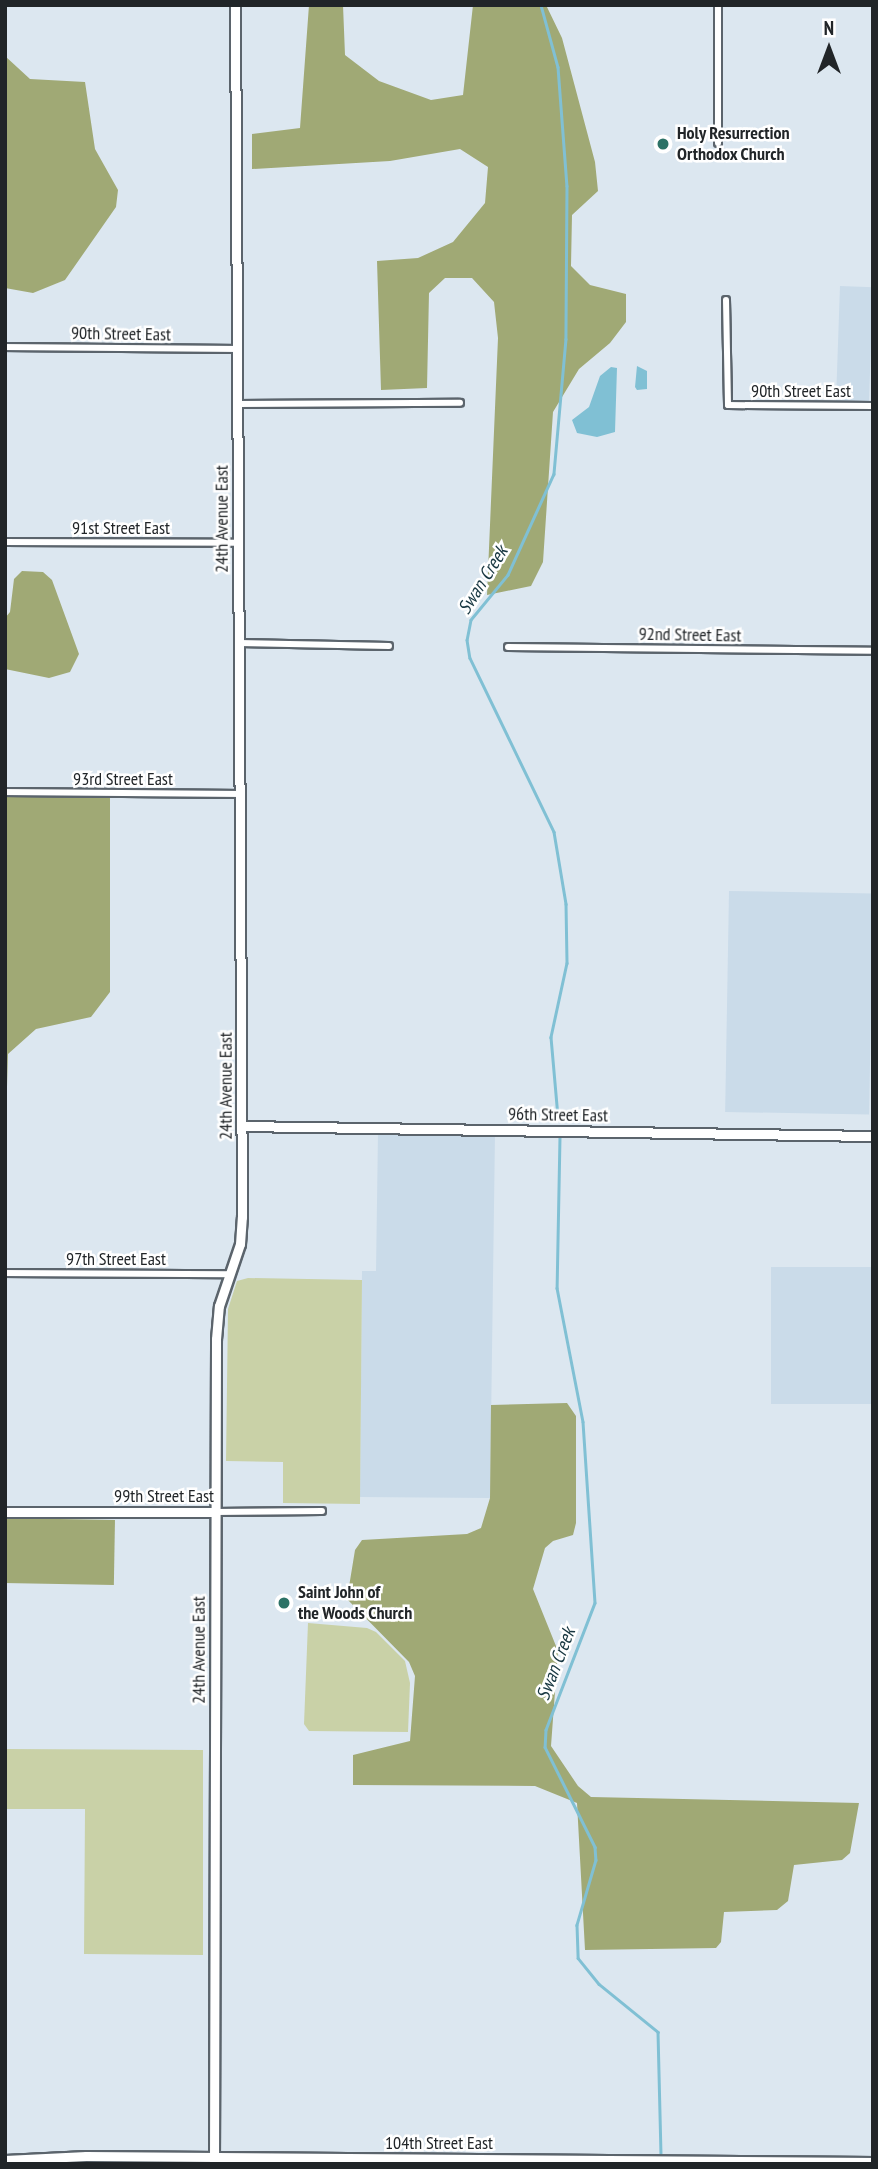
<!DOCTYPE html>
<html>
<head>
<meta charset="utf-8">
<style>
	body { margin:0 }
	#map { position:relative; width:878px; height:2169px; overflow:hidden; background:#dce7f0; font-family:"PT Sans Narrow",sans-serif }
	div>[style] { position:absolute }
	.built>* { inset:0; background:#cadbe9; transform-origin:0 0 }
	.green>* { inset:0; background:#c9d1a7 }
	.forest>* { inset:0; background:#a0a975; transform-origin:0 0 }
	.water>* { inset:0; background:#80c0d4 }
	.stream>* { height:2.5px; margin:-1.25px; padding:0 1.25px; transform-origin:1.25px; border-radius:1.25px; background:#80c0d4 }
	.roads { filter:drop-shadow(2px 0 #5b646c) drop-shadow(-2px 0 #5b646c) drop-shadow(0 2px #5b646c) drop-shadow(0 -2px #5b646c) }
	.street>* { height:6px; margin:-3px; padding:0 3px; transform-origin:3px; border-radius:3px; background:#fff }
	.secondary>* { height:9px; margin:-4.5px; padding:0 4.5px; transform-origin:4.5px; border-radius:4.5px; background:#fff }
	.dots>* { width:19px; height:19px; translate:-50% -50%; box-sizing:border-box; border:4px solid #fff; border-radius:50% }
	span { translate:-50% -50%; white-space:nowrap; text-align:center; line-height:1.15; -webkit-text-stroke:5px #fff; paint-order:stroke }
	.poi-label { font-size:18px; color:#212528; font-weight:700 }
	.left { translate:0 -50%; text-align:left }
	.street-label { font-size:18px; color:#212528 }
	.water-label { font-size:19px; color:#183741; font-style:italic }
	.frame { position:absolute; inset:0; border:7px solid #212528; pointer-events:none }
	.north { position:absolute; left:794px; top:14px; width:70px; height:70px; -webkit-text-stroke:5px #fff; paint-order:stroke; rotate:0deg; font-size:19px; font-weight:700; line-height:28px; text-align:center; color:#212528 }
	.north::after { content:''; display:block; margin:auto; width:24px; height:32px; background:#212528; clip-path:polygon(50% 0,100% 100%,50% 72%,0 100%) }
</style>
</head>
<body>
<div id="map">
	<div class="built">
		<i style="left:840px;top:286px;width:33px;height:115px;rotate:2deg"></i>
		<i style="left:729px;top:891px;width:144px;height:221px;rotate:1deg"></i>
		<i style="clip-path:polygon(378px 1132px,495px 1134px,490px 1498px,360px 1497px,362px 1271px,376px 1271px)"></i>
		<i style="left:771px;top:1267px;width:102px;height:137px"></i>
	</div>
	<div class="green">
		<i style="clip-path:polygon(248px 1278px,362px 1280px,360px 1504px,283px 1503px,283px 1462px,226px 1461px,228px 1309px,237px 1281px)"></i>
		<i style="clip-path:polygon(308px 1623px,367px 1628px,376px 1632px,405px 1661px,410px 1683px,408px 1732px,309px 1731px,304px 1724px)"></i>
		<i style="clip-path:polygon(5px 1749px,203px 1750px,203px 1955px,84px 1954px,85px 1809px,5px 1809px)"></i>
	</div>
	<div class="forest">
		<i style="clip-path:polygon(309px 5px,343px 5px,345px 55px,379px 81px,431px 100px,463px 95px,473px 5px,546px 5px,562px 38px,595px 162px,598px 191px,572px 215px,571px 266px,590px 285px,626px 294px,626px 322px,610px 343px,579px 369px,553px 412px,543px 562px,531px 586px,487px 595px,498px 338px,494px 302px,472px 278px,445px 278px,429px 293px,427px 388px,381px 390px,377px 261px,418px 258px,453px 242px,485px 203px,488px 167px,460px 149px,390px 161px,252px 169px,252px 134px,300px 128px)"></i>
		<i style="clip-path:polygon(5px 56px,30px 79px,85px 82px,95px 149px,118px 190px,116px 207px,65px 280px,33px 293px,5px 288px)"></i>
		<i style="clip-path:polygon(22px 571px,43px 572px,52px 580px,79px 654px,70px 672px,49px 678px,5px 669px,5px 618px,10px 612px,14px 579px)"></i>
		<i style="clip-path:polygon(6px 796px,110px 798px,110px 992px,91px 1017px,36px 1029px,8px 1054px,5px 1153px)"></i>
		<i style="clip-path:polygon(567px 1403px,576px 1416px,576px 1523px,573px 1535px,553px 1541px,545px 1548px,533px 1589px,558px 1651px,551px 1746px,578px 1786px,591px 1797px,859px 1803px,850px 1853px,842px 1860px,794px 1865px,788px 1901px,777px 1910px,724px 1912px,721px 1942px,716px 1948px,585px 1950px,577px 1803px,535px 1786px,353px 1785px,353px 1755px,410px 1741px,415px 1676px,409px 1662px,347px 1599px,355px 1550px,362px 1540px,467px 1534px,481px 1528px,490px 1498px,491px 1405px)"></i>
		<i style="left:5px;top:1518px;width:110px;height:65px;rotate:1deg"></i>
	</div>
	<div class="water">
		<i style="clip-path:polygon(637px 366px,647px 371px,647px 389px,637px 390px,635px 387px)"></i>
		<i style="clip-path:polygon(611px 367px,617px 368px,615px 432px,597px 437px,577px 433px,572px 420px,589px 407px,600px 376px)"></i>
	</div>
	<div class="stream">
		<i style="left:541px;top:5px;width:64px;rotate:74.7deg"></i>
		<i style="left:558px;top:67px;width:119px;rotate:85.7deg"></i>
		<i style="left:567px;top:186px;width:153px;rotate:90.4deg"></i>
		<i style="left:566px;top:339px;width:136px;rotate:95.1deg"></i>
		<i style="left:554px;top:474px;width:111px;rotate:114.5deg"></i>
		<i style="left:508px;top:575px;width:58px;rotate:129.4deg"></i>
		<i style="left:471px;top:620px;width:20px;rotate:101deg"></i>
		<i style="left:467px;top:640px;width:18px;rotate:81deg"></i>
		<i style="left:470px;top:658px;width:193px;rotate:64.2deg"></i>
		<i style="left:554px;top:832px;width:73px;rotate:80.5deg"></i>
		<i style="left:566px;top:904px;width:59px;rotate:89deg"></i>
		<i style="left:567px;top:963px;width:76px;rotate:102.2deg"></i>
		<i style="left:551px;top:1037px;width:80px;rotate:85deg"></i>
		<i style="left:560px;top:1137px;width:151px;rotate:91.1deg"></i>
		<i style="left:557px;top:1288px;width:136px;rotate:79deg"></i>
		<i style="left:583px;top:1422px;width:181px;rotate:86.2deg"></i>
		<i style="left:595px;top:1603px;width:136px;rotate:111.1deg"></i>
		<i style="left:546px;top:1730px;width:17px;rotate:93deg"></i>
		<i style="left:545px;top:1747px;width:112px;rotate:63.4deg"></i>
		<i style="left:595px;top:1847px;width:13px;rotate:86deg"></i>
		<i style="left:596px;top:1860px;width:68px;rotate:106.3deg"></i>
		<i style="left:577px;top:1925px;width:33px;rotate:88deg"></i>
		<i style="left:578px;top:1958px;width:33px;rotate:51deg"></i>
		<i style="left:599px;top:1984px;width:76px;rotate:39.1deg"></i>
		<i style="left:658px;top:2032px;width:121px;rotate:88.6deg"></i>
	</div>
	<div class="roads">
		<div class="street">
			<i style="left:718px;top:5px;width:138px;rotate:90deg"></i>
			<i style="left:726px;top:300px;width:105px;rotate:88.9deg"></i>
			<i style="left:728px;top:405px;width:145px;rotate:0.4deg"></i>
			<i style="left:5px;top:347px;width:232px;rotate:0.5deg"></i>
			<i style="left:238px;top:404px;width:222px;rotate:-0.3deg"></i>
			<i style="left:5px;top:542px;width:233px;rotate:0.2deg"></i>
			<i style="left:239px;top:643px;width:150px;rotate:1.1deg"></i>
			<i style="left:508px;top:647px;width:365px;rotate:0.6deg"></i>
			<i style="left:5px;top:792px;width:235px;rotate:0.5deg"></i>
			<i style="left:5px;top:1273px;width:223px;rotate:0.3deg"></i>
			<i style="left:214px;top:1512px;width:108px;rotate:-0.5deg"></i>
		</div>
		<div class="secondary">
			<i style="left:242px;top:1126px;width:631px;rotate:0.91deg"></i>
			<i style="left:5px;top:1512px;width:209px"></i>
			<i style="left:5px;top:2160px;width:81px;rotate:-2.8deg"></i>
			<i style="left:86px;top:2156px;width:787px;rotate:0.44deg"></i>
			<i style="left:214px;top:2164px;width:825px;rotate:-89.86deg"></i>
			<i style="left:216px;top:1339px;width:33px;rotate:-85deg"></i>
			<i style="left:219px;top:1306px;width:65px;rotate:-71.3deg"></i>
			<i style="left:240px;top:1244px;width:27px;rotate:-86deg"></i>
			<i style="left:242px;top:1217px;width:1212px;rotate:-90.33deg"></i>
		</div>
	</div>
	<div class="dots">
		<i style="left:663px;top:144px;background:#2c7266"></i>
		<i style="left:284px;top:1603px;background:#2c7266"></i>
	</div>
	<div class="poi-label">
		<span class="left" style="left:677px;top:144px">Holy Resurrection<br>Orthodox Church</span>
		<span class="left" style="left:298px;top:1603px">Saint John of<br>the Woods Church</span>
	</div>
	<div class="street-label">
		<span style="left:121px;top:334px;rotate:1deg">90th Street East</span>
		<span style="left:801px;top:391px">90th Street East</span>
		<span style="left:222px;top:519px;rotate:-90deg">24th Avenue East</span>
		<span style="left:121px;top:528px">91st Street East</span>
		<span style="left:690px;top:635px;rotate:1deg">92nd Street East</span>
		<span style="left:123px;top:779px">93rd Street East</span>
		<span style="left:226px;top:1086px;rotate:-90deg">24th Avenue East</span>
		<span style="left:558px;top:1115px;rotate:1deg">96th Street East</span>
		<span style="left:116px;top:1259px">97th Street East</span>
		<span style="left:164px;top:1496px">99th Street East</span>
		<span style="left:199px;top:1650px;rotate:-90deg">24th Avenue East</span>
		<span style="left:439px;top:2143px">104th Street East</span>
	</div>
	<div class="water-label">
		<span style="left:483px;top:580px;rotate:-58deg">Swan Creek</span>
		<span style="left:556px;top:1664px;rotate:-69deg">Swan Creek</span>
	</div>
	<div class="frame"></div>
	<div class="north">N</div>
</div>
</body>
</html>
